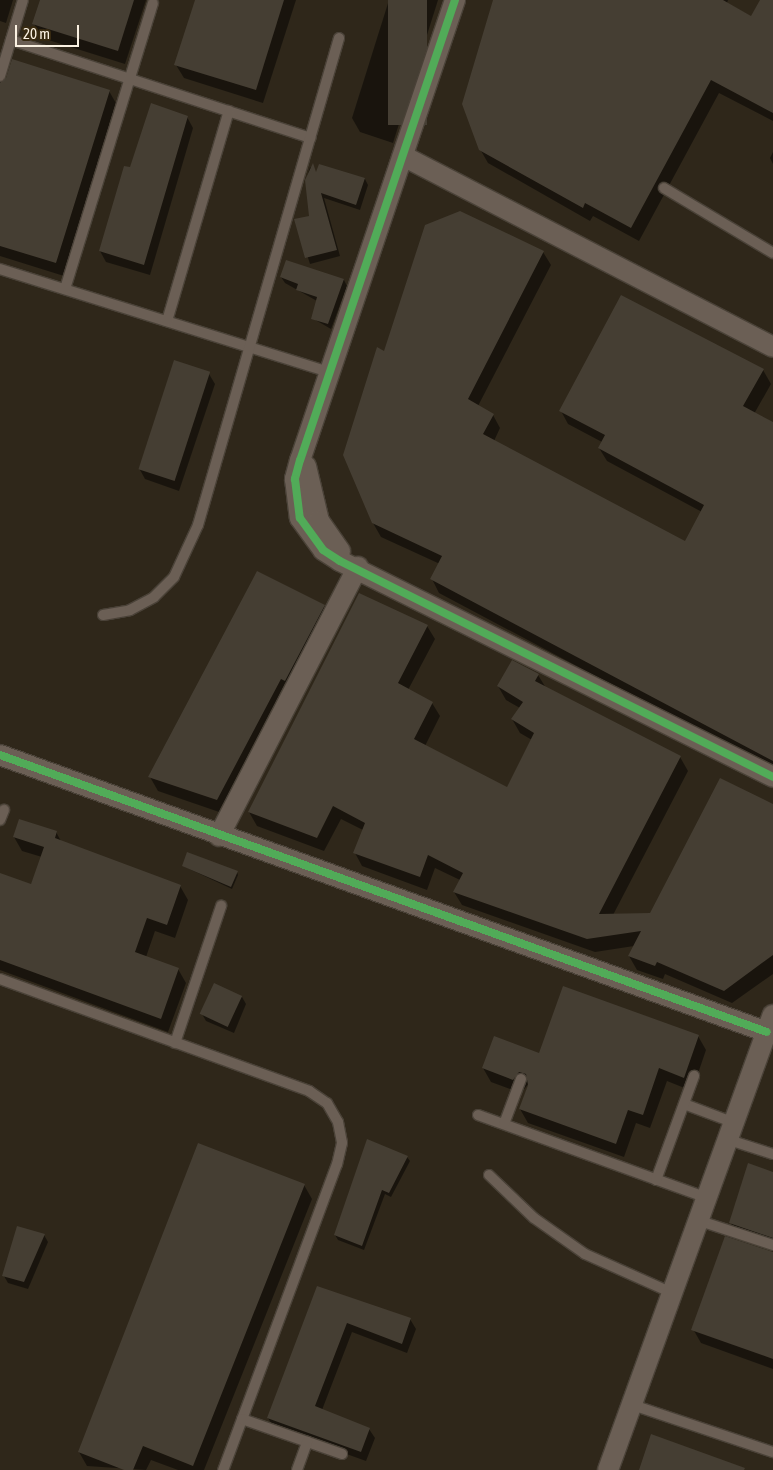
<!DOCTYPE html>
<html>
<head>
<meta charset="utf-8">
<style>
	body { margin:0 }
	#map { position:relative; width:773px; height:1470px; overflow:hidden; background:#2f271a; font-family:"Asap Condensed",sans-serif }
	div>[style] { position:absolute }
	.shadow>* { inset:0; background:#0007 }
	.building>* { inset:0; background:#453e33; transform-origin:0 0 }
	.roads { filter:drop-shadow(1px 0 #4a4238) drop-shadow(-1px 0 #4a4238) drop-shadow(0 1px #4a4238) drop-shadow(0 -1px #4a4238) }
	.service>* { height:10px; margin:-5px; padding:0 5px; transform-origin:5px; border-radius:5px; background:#6b5f55 }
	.minor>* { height:20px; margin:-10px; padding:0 10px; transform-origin:10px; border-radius:10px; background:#6b5f55 }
	.cycleway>* { height:8px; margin:-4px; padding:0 4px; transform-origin:4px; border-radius:4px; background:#51ab58 }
	span { translate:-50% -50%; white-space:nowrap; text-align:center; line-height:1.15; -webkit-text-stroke:5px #382a11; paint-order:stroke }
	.scale { position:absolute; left:15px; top:25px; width:64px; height:22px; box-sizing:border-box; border:2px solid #faf1e2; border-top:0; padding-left:6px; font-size:15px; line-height:18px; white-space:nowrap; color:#faf1e2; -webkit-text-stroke:4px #382a11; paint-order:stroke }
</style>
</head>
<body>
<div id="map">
	<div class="shadow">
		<i style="clip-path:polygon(0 0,13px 0,6px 23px,0 21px)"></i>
		<i style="clip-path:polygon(41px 0,146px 0,125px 64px,42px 38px,34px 24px)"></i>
		<i style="clip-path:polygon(196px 0,296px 0,263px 103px,184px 78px,176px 65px)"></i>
		<i style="clip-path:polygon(389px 0,438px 0,393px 143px,360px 132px,352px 118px)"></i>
		<i style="clip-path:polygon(497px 0,728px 0,727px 3px,752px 17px,761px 0,773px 0,773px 121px,719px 93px,639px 241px,593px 216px,590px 221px,488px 163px,480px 149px)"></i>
		<i style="clip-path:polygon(0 54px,7px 67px,2px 83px,109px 91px,117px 105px,64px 276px,0 256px)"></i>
		<i style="clip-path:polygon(187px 117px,193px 128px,150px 275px,106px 262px,100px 251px,130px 169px)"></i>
		<i style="clip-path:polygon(773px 152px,773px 164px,770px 158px)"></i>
		<i style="clip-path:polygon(310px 167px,316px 174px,365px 179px,368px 185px,360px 210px,324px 198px,340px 256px,310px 264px,296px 220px,311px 216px,306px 180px)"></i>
		<i style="clip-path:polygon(543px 252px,551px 265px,478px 406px,493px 415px,500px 428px,494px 441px,685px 543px,702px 512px,607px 461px,599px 448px,602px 442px,568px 424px,561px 411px,622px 297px,763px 370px,771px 384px,754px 414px,773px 424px,773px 770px,439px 593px,432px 579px,440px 564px,381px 537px,373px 523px,385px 353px)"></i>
		<i style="clip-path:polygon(287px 262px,344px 280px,347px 286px,331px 329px,312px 318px,317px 301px,285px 283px,281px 277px)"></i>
		<i style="clip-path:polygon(209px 374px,215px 384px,179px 491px,145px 479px,139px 468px)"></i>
		<i style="clip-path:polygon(324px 606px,332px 620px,225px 814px,158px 791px,150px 777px)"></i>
		<i style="clip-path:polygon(427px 626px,435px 639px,408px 690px,432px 703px,440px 716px,425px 746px,507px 788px,532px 740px,520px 733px,512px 719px,520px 708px,506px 700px,498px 686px,538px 675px,546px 688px,680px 757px,688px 771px,613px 915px,651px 914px,773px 805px,773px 974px,732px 1003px,665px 974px,663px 979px,637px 970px,629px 956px,634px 946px,595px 952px,462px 905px,454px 892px,460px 880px,435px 868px,427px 890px,362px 866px,355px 853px,363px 830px,341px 819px,324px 851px,257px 826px,249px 812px)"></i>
		<i style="clip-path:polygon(56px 832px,62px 843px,180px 886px,188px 900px,175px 938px,155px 931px,146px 957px,178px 969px,186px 983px,168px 1032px,0 970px,0 874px,31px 885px,42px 857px,22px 851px,14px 837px)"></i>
		<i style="clip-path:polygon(183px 866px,237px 872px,238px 875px,232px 889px)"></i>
		<i style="clip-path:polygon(242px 997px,246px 1004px,234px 1033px,206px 1021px,202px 1014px)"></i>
		<i style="clip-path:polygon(698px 1036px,706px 1050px,692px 1091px,667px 1081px,650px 1128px,636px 1123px,624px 1157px,528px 1123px,520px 1109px,529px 1083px,521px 1093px,491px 1082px,483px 1068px,540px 1055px)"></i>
		<i style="clip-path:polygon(407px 1157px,410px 1161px,391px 1197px,385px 1194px,364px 1250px,338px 1240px,335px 1235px)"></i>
		<i style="clip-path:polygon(749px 1165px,773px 1174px,773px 1248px,739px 1237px,731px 1223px)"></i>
		<i style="clip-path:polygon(304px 1185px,312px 1199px,204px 1470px,178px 1470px,151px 1460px,146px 1470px,87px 1466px,79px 1452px)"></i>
		<i style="clip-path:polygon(18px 1227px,44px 1235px,48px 1242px,28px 1289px,8px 1283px,4px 1276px)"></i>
		<i style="clip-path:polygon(773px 1252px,773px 1369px,701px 1343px,693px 1329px)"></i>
		<i style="clip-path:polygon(318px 1288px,410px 1319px,416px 1329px,407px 1353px,352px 1332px,322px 1410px,369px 1429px,375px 1438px,366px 1461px,274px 1428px,268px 1418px)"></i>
	</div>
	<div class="building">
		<i style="clip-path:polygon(40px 0,134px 0,118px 51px,32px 24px)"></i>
		<i style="clip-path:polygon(195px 0,284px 0,256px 90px,174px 65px)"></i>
		<i style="left:388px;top:0;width:39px;height:125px"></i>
		<i style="clip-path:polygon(493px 0,723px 0,751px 16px,760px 0,773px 0,773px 113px,711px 80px,631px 228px,585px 203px,583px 208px,479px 150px,462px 104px)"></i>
		<i style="clip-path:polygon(12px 59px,110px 90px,56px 263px,0 246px,0 83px,6px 78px)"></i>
		<i style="clip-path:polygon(151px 103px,188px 116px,144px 265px,99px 251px,124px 166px,130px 167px)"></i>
		<i style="clip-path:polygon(313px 163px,316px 172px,319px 164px,365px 178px,356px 205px,321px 193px,337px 250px,305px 258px,294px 219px,309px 216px,305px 180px)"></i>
		<i style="clip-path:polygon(460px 211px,544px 251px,468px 399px,494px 414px,483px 434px,685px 541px,704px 505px,598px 448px,605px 435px,559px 411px,621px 295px,764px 369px,743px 406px,773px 422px,773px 761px,430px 579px,442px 556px,372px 523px,343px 455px,377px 347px,384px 351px,425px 225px)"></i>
		<i style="clip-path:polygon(286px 260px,344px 279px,328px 324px,311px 319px,317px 297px,296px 290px,298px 284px,280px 277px)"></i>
		<i style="left:174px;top:360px;width:38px;height:115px;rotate:18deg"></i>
		<i style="clip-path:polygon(257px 571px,325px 605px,285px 681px,281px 679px,217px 800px,148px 777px)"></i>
		<i style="clip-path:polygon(359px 593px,428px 625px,398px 683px,433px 702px,414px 739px,507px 787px,534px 733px,511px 719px,523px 702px,497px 686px,512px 660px,539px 674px,535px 681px,681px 756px,599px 914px,650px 913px,720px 778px,773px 804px,773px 955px,724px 991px,657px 962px,655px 966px,628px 956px,641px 931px,587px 939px,453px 892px,463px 873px,428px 855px,420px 877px,353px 853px,365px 823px,333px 806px,317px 838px,248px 812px)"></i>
		<i style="clip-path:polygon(19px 819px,57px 831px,55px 838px,181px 885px,167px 925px,147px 918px,135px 952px,179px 968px,161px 1019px,0 960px,0 873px,31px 884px,44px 847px,13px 837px)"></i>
		<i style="clip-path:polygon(187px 852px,238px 871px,231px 887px,182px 866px)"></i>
		<i style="left:214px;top:983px;width:31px;height:34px;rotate:25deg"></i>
		<i style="clip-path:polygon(563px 986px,699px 1035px,684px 1078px,659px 1068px,643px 1115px,628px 1110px,616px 1144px,519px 1109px,528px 1085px,526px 1074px,519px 1072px,513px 1080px,482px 1068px,494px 1036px,539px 1053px)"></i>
		<i style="clip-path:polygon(367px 1139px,408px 1156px,389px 1193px,382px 1190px,362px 1246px,334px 1235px)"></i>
		<i style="clip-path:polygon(198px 1143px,305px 1184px,193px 1466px,143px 1446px,133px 1470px,124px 1470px,78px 1452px)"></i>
		<i style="clip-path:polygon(748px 1163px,773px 1172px,773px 1238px,729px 1223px)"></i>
		<i style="clip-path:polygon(17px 1226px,45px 1234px,24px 1282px,2px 1276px)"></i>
		<i style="clip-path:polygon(725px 1236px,773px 1252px,773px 1359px,691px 1330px)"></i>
		<i style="clip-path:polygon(317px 1286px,411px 1318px,402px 1344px,347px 1323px,315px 1406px,370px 1428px,361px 1452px,267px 1418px)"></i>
		<i style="clip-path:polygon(651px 1434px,745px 1468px,744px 1470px,639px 1470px)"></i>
	</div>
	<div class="roads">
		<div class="service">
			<i style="left:11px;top:40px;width:315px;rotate:18.1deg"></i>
			<i style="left:0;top:76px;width:79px;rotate:-73.2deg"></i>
			<i style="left:664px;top:188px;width:127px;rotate:30.8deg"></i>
			<i style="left:0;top:269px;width:347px;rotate:17.4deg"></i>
			<i style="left:65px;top:289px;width:299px;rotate:-72.9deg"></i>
			<i style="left:167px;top:321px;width:219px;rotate:-73.6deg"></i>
			<i style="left:103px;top:615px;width:27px;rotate:-10deg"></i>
			<i style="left:130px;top:610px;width:27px;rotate:-28deg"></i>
			<i style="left:154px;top:597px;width:28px;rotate:-45deg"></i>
			<i style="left:174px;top:577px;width:57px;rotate:-65.2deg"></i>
			<i style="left:198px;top:525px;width:507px;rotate:-73.85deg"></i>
			<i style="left:0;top:820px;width:11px;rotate:-68deg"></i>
			<i style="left:0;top:979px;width:329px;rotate:19.9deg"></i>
			<i style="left:309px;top:1091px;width:22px;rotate:34deg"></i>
			<i style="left:327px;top:1103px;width:22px;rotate:60deg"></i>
			<i style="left:338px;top:1122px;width:21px;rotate:79deg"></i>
			<i style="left:342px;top:1143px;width:22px;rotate:103deg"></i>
			<i style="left:337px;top:1164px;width:327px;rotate:110.4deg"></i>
			<i style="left:175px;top:1043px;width:145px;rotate:-71.4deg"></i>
			<i style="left:684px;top:1104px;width:51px;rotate:20.6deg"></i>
			<i style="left:478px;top:1115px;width:241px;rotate:19.9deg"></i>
			<i style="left:504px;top:1124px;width:48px;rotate:-69.3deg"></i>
			<i style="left:726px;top:1139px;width:49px;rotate:17.7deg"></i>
			<i style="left:489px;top:1175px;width:62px;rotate:43.7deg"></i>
			<i style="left:534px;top:1218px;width:62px;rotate:35.2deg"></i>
			<i style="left:585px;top:1254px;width:95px;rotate:24.1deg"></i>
			<i style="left:656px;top:1180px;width:111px;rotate:-69.9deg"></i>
			<i style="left:697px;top:1220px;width:80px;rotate:18.2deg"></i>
			<i style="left:630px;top:1404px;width:151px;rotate:18.6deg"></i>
			<i style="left:242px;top:1419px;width:106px;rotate:19.3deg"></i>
			<i style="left:297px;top:1470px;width:30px;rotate:-70deg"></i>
		</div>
		<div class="minor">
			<i style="left:455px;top:0;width:485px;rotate:108.6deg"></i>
			<i style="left:300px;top:460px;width:20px;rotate:105deg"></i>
			<i style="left:295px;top:479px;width:39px;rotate:83deg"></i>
			<i style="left:300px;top:518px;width:39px;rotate:54deg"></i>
			<i style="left:323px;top:550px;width:20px;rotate:33deg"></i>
			<i style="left:340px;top:561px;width:484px;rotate:26.5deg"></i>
			<i style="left:403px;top:156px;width:416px;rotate:27.3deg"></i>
			<i style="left:306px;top:466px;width:57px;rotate:76.7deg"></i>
			<i style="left:319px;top:521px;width:37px;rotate:55deg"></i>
			<i style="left:0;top:755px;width:815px;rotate:19.86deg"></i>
			<i style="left:219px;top:836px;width:303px;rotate:-62.7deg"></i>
			<i style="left:608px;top:1470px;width:484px;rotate:-70.1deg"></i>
		</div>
	</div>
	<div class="cycleway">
		<i style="left:455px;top:0;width:485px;rotate:108.6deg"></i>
		<i style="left:300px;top:460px;width:20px;rotate:105deg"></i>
		<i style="left:295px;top:479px;width:39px;rotate:83deg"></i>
		<i style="left:300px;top:518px;width:39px;rotate:54deg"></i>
		<i style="left:323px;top:550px;width:20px;rotate:33deg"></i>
		<i style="left:340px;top:561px;width:484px;rotate:26.5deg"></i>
		<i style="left:0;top:755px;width:815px;rotate:19.86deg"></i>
	</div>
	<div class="scale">20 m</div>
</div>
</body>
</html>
